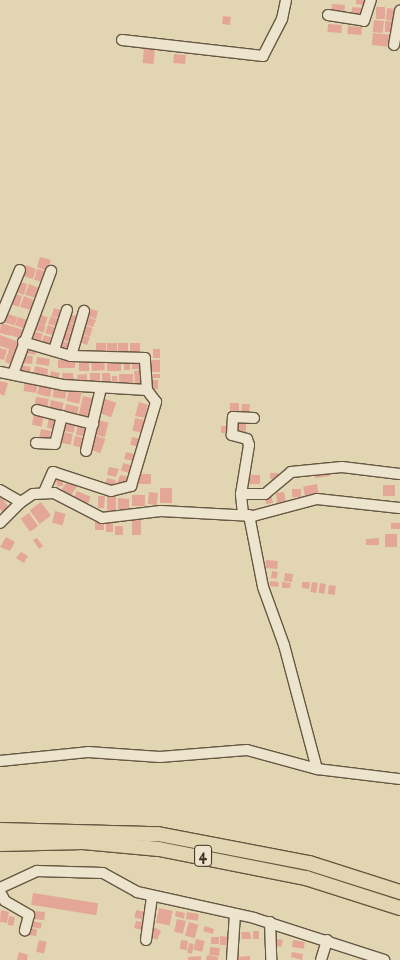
<!DOCTYPE html>
<html>
<head>
<meta charset="utf-8">
<style>
	body { margin:0 }
	#map { position:relative; width:400px; height:960px; overflow:hidden; background:#e2d6b2; font-family:"IM FELL English",serif }
	div>[style] { position:absolute }
	.building>* { inset:0; background:#e4a697; transform-origin:0 0 }
	.roads { filter:drop-shadow(1px 0 #665743) drop-shadow(-1px 0 #665743) drop-shadow(0 1px #665743) drop-shadow(0 -1px #665743) }
	.minor>* { height:10px; margin:-5px; padding:0 5px; transform-origin:5px; border-radius:5px; background:#ece4cd }
	.highway>* { height:14px; margin:-7px; padding:0 7px; transform-origin:7px; border-radius:7px; background:#e2d6b2 }
	span { translate:-50% -50%; white-space:nowrap; text-align:center; line-height:1.15; -webkit-text-stroke:5px #ece4cd; paint-order:stroke }
	.shield-label span { padding:1px 4px; background:#ece4cd; border:1px solid; border-radius:4px; -webkit-text-stroke-width:0 }
	.shield-label { font-size:16px; color:#3d2d1e; font-weight:700 }
</style>
</head>
<body>
<div id="map">
	<div class="building">
		<i style="clip-path:polygon(356px 0,370px 0,369px 6px,356px 4px)"></i>
		<i style="left:332px;top:4px;width:13px;height:8px;rotate:4deg"></i>
		<i style="left:352px;top:7px;width:13px;height:9px;rotate:4deg"></i>
		<i style="left:376px;top:7px;width:9px;height:12px"></i>
		<i style="left:387px;top:8px;width:9px;height:12px;rotate:6deg"></i>
		<i style="left:223px;top:16px;width:8px;height:8px;rotate:7deg"></i>
		<i style="left:374px;top:20px;width:10px;height:12px;rotate:6deg"></i>
		<i style="left:385px;top:21px;width:9px;height:11px"></i>
		<i style="left:328px;top:24px;width:14px;height:8px;rotate:4deg"></i>
		<i style="left:348px;top:26px;width:14px;height:8px;rotate:4deg"></i>
		<i style="left:373px;top:33px;width:19px;height:12px;rotate:6deg"></i>
		<i style="left:144px;top:47px;width:11px;height:16px;rotate:5deg"></i>
		<i style="left:174px;top:54px;width:12px;height:9px;rotate:5deg"></i>
		<i style="clip-path:polygon(40px 257px,51px 260px,47px 271px,37px 267px)"></i>
		<i style="clip-path:polygon(26px 265px,36px 269px,33px 279px,22px 276px)"></i>
		<i style="left:37px;top:269px;width:11px;height:11px;rotate:15deg"></i>
		<i style="clip-path:polygon(17px 281px,27px 284px,24px 295px,13px 291px)"></i>
		<i style="clip-path:polygon(29px 284px,39px 288px,36px 298px,25px 295px)"></i>
		<i style="clip-path:polygon(12px 293px,22px 296px,19px 307px,8px 303px)"></i>
		<i style="clip-path:polygon(24px 296px,34px 300px,31px 310px,20px 307px)"></i>
		<i style="left:54px;top:308px;width:10px;height:8px;rotate:17deg"></i>
		<i style="clip-path:polygon(88px 308px,98px 311px,96px 319px,85px 315px)"></i>
		<i style="left:5px;top:313px;width:13px;height:9px;rotate:18deg"></i>
		<i style="left:38px;top:314px;width:10px;height:9px;rotate:17deg"></i>
		<i style="clip-path:polygon(69px 314px,80px 317px,77px 325px,67px 321px)"></i>
		<i style="clip-path:polygon(51px 316px,61px 320px,59px 327px,48px 324px)"></i>
		<i style="clip-path:polygon(85px 316px,96px 320px,93px 327px,83px 324px)"></i>
		<i style="left:18px;top:317px;width:13px;height:9px;rotate:18deg"></i>
		<i style="left:67px;top:322px;width:10px;height:9px;rotate:17deg"></i>
		<i style="clip-path:polygon(1px 323px,14px 327px,11px 336px,0 333px)"></i>
		<i style="left:35px;top:323px;width:11px;height:7px;rotate:15deg"></i>
		<i style="clip-path:polygon(48px 325px,58px 329px,56px 336px,45px 333px)"></i>
		<i style="left:83px;top:325px;width:10px;height:9px;rotate:17deg"></i>
		<i style="left:14px;top:327px;width:13px;height:9px;rotate:18deg"></i>
		<i style="left:32px;top:331px;width:11px;height:8px;rotate:15deg"></i>
		<i style="left:64px;top:331px;width:10px;height:9px;rotate:17deg"></i>
		<i style="clip-path:polygon(79px 334px,90px 337px,87px 345px,77px 341px)"></i>
		<i style="clip-path:polygon(0 335px,19px 342px,14px 365px,5px 362px,9px 349px,0 346px)"></i>
		<i style="left:44px;top:335px;width:10px;height:8px;rotate:17deg"></i>
		<i style="left:61px;top:341px;width:11px;height:8px;rotate:15deg"></i>
		<i style="left:96px;top:343px;width:10px;height:11px"></i>
		<i style="left:107px;top:343px;width:10px;height:11px"></i>
		<i style="left:118px;top:343px;width:10px;height:11px"></i>
		<i style="left:130px;top:343px;width:10px;height:10px"></i>
		<i style="left:25px;top:345px;width:12px;height:8px;rotate:9deg"></i>
		<i style="clip-path:polygon(0 348px,7px 350px,4px 360px,0 359px)"></i>
		<i style="left:153px;top:349px;width:7px;height:9px"></i>
		<i style="left:23px;top:355px;width:10px;height:8px;rotate:6deg"></i>
		<i style="left:37px;top:357px;width:13px;height:7px;rotate:9deg"></i>
		<i style="left:104px;top:359px;width:11px;height:13px;rotate:85deg"></i>
		<i style="left:75px;top:360px;width:8px;height:17px;rotate:90deg"></i>
		<i style="left:132px;top:360px;width:10px;height:9px"></i>
		<i style="left:150px;top:360px;width:10px;height:12px"></i>
		<i style="left:107px;top:362px;width:14px;height:9px"></i>
		<i style="left:124px;top:362px;width:6px;height:8px"></i>
		<i style="left:79px;top:363px;width:10px;height:8px"></i>
		<i style="left:20px;top:365px;width:11px;height:7px;rotate:10deg"></i>
		<i style="clip-path:polygon(35px 366px,48px 369px,47px 378px,33px 376px)"></i>
		<i style="clip-path:polygon(144px 370px,144px 385px,135px 385px,134px 371px)"></i>
		<i style="left:51px;top:371px;width:9px;height:9px;rotate:13deg"></i>
		<i style="clip-path:polygon(62px 373px,73px 373px,74px 383px,63px 383px)"></i>
		<i style="left:90px;top:373px;width:10px;height:10px"></i>
		<i style="clip-path:polygon(102px 373px,110px 373px,111px 382px,102px 383px)"></i>
		<i style="clip-path:polygon(87px 374px,87px 382px,78px 382px,77px 375px)"></i>
		<i style="left:119px;top:374px;width:14px;height:10px"></i>
		<i style="left:150px;top:374px;width:10px;height:4px"></i>
		<i style="clip-path:polygon(112px 376px,117px 376px,118px 384px,112px 384px)"></i>
		<i style="left:150px;top:380px;width:8px;height:9px"></i>
		<i style="clip-path:polygon(0 381px,8px 383px,4px 396px,0 394px)"></i>
		<i style="left:25px;top:381px;width:13px;height:10px;rotate:9deg"></i>
		<i style="clip-path:polygon(40px 384px,52px 386px,50px 397px,37px 394px)"></i>
		<i style="left:54px;top:387px;width:13px;height:10px;rotate:9deg"></i>
		<i style="left:69px;top:390px;width:13px;height:11px;rotate:13deg"></i>
		<i style="left:83px;top:396px;width:13px;height:23px;rotate:13deg"></i>
		<i style="left:36px;top:397px;width:13px;height:10px;rotate:9deg"></i>
		<i style="left:105px;top:399px;width:12px;height:15px;rotate:20deg"></i>
		<i style="left:51px;top:400px;width:13px;height:11px;rotate:13deg"></i>
		<i style="clip-path:polygon(139px 402px,148px 405px,145px 418px,135px 416px)"></i>
		<i style="left:230px;top:403px;width:9px;height:11px"></i>
		<i style="left:66px;top:404px;width:13px;height:11px;rotate:13deg"></i>
		<i style="clip-path:polygon(242px 404px,250px 404px,249px 414px,241px 414px)"></i>
		<i style="left:34px;top:414px;width:10px;height:11px;rotate:11deg"></i>
		<i style="left:49px;top:417px;width:10px;height:11px;rotate:11deg"></i>
		<i style="left:135px;top:418px;width:10px;height:13px;rotate:11deg"></i>
		<i style="left:66px;top:420px;width:10px;height:11px;rotate:11deg"></i>
		<i style="left:98px;top:420px;width:11px;height:15px;rotate:15deg"></i>
		<i style="left:236px;top:421px;width:10px;height:13px"></i>
		<i style="left:78px;top:424px;width:10px;height:11px;rotate:11deg"></i>
		<i style="left:221px;top:426px;width:7px;height:7px"></i>
		<i style="left:41px;top:429px;width:10px;height:10px;rotate:11deg"></i>
		<i style="left:63px;top:432px;width:10px;height:11px;rotate:11deg"></i>
		<i style="left:94px;top:435px;width:12px;height:15px;rotate:20deg"></i>
		<i style="left:75px;top:436px;width:10px;height:10px;rotate:11deg"></i>
		<i style="left:132px;top:437px;width:9px;height:8px;rotate:13deg"></i>
		<i style="left:126px;top:452px;width:11px;height:7px;rotate:15deg"></i>
		<i style="left:123px;top:463px;width:12px;height:8px;rotate:14deg"></i>
		<i style="clip-path:polygon(109px 467px,119px 469px,116px 477px,107px 475px)"></i>
		<i style="left:329px;top:469px;width:7px;height:15px;rotate:82deg"></i>
		<i style="left:270px;top:473px;width:8px;height:6px"></i>
		<i style="left:137px;top:474px;width:14px;height:10px"></i>
		<i style="clip-path:polygon(120px 475px,129px 477px,127px 487px,117px 484px)"></i>
		<i style="left:247px;top:475px;width:13px;height:9px"></i>
		<i style="clip-path:polygon(56px 478px,63px 478px,63px 486px,57px 486px)"></i>
		<i style="left:107px;top:478px;width:9px;height:6px;rotate:13deg"></i>
		<i style="left:68px;top:480px;width:11px;height:15px;rotate:34deg"></i>
		<i style="left:317px;top:484px;width:11px;height:14px;rotate:80deg"></i>
		<i style="left:395px;top:485px;width:11px;height:12px;rotate:90deg"></i>
		<i style="left:160px;top:488px;width:12px;height:15px"></i>
		<i style="left:292px;top:489px;width:9px;height:8px"></i>
		<i style="left:77px;top:491px;width:15px;height:9px;rotate:23deg"></i>
		<i style="left:149px;top:492px;width:9px;height:12px;rotate:6deg"></i>
		<i style="clip-path:polygon(284px 492px,286px 501px,277px 503px,276px 493px)"></i>
		<i style="left:271px;top:494px;width:9px;height:7px;rotate:77deg"></i>
		<i style="clip-path:polygon(0 495px,10px 509px,3px 513px,0 509px)"></i>
		<i style="left:107px;top:495px;width:9px;height:16px"></i>
		<i style="left:132px;top:495px;width:13px;height:11px"></i>
		<i style="clip-path:polygon(98px 496px,105px 496px,104px 508px,98px 508px)"></i>
		<i style="clip-path:polygon(118px 498px,129px 499px,129px 510px,118px 509px)"></i>
		<i style="left:41px;top:502px;width:17px;height:14px;rotate:54deg"></i>
		<i style="left:55px;top:511px;width:11px;height:12px;rotate:15deg"></i>
		<i style="left:29px;top:513px;width:16px;height:10px;rotate:55deg"></i>
		<i style="left:132px;top:520px;width:9px;height:15px"></i>
		<i style="left:95px;top:521px;width:9px;height:9px"></i>
		<i style="left:106px;top:523px;width:7px;height:9px"></i>
		<i style="left:391px;top:523px;width:9px;height:6px"></i>
		<i style="left:115px;top:526px;width:8px;height:9px"></i>
		<i style="left:385px;top:534px;width:12px;height:13px"></i>
		<i style="clip-path:polygon(6px 537px,15px 542px,10px 551px,0 547px)"></i>
		<i style="clip-path:polygon(37px 538px,43px 546px,39px 549px,33px 540px)"></i>
		<i style="clip-path:polygon(379px 538px,379px 545px,366px 545px,366px 539px)"></i>
		<i style="clip-path:polygon(21px 552px,28px 556px,24px 563px,16px 558px)"></i>
		<i style="left:266px;top:560px;width:12px;height:8px;rotate:5deg"></i>
		<i style="left:272px;top:571px;width:6px;height:7px;rotate:9deg"></i>
		<i style="left:285px;top:573px;width:8px;height:8px;rotate:7deg"></i>
		<i style="left:270px;top:581px;width:9px;height:5px;rotate:6deg"></i>
		<i style="clip-path:polygon(282px 582px,291px 583px,290px 588px,282px 588px)"></i>
		<i style="clip-path:polygon(302px 582px,310px 582px,309px 589px,302px 588px)"></i>
		<i style="left:312px;top:582px;width:6px;height:10px;rotate:9deg"></i>
		<i style="left:320px;top:583px;width:6px;height:10px;rotate:9deg"></i>
		<i style="left:329px;top:585px;width:7px;height:9px;rotate:8deg"></i>
		<i style="left:33px;top:893px;width:66px;height:12px;rotate:9deg"></i>
		<i style="left:159px;top:908px;width:14px;height:15px;rotate:12deg"></i>
		<i style="clip-path:polygon(1px 910px,9px 912px,7px 923px,0 922px)"></i>
		<i style="left:136px;top:910px;width:10px;height:8px;rotate:11deg"></i>
		<i style="left:34px;top:911px;width:11px;height:8px;rotate:5deg"></i>
		<i style="clip-path:polygon(176px 911px,185px 913px,184px 919px,175px 916px)"></i>
		<i style="left:187px;top:912px;width:12px;height:7px;rotate:9deg"></i>
		<i style="left:9px;top:916px;width:6px;height:9px;rotate:9deg"></i>
		<i style="left:177px;top:919px;width:9px;height:13px;rotate:13deg"></i>
		<i style="left:32px;top:921px;width:10px;height:6px;rotate:11deg"></i>
		<i style="clip-path:polygon(136px 921px,144px 922px,142px 930px,134px 928px)"></i>
		<i style="left:189px;top:922px;width:10px;height:14px;rotate:17deg"></i>
		<i style="clip-path:polygon(152px 926px,161px 931px,157px 940px,148px 935px)"></i>
		<i style="clip-path:polygon(205px 926px,214px 929px,213px 934px,203px 931px)"></i>
		<i style="left:28px;top:928px;width:9px;height:7px;rotate:6deg"></i>
		<i style="left:259px;top:931px;width:8px;height:6px;rotate:90deg"></i>
		<i style="clip-path:polygon(241px 932px,250px 932px,251px 939px,242px 939px)"></i>
		<i style="clip-path:polygon(220px 936px,229px 937px,228px 945px,220px 945px)"></i>
		<i style="left:211px;top:937px;width:8px;height:7px"></i>
		<i style="left:196px;top:939px;width:9px;height:11px;rotate:13deg"></i>
		<i style="clip-path:polygon(277px 939px,283px 940px,281px 947px,275px 946px)"></i>
		<i style="left:39px;top:940px;width:8px;height:12px;rotate:14deg"></i>
		<i style="left:181px;top:940px;width:7px;height:9px;rotate:8deg"></i>
		<i style="left:293px;top:940px;width:12px;height:7px;rotate:9deg"></i>
		<i style="left:189px;top:943px;width:5px;height:10px;rotate:11deg"></i>
		<i style="left:210px;top:947px;width:10px;height:8px;rotate:6deg"></i>
		<i style="clip-path:polygon(19px 952px,28px 955px,27px 960px,17px 960px)"></i>
		<i style="clip-path:polygon(292px 952px,303px 954px,302px 960px,291px 957px)"></i>
		<i style="clip-path:polygon(207px 955px,218px 957px,218px 960px,206px 960px)"></i>
		<i style="clip-path:polygon(201px 956px,201px 960px,188px 960px,188px 957px)"></i>
		<i style="clip-path:polygon(250px 956px,250px 960px,236px 960px,236px 957px)"></i>
	</div>
	<div class="roads">
		<div class="minor">
			<i style="left:328px;top:15px;width:36px;rotate:9deg"></i>
			<i style="left:364px;top:21px;width:22px;rotate:-72deg"></i>
			<i style="left:122px;top:40px;width:142px;rotate:6.5deg"></i>
			<i style="left:263px;top:56px;width:42px;rotate:-62.8deg"></i>
			<i style="left:282px;top:19px;width:19px;rotate:-78deg"></i>
			<i style="left:394px;top:45px;width:35px;rotate:-80deg"></i>
			<i style="left:0;top:318px;width:52px;rotate:-67.4deg"></i>
			<i style="left:23px;top:342px;width:50px;rotate:16.3deg"></i>
			<i style="left:71px;top:356px;width:47px;rotate:-73.9deg"></i>
			<i style="left:54px;top:350px;width:42px;rotate:-72deg"></i>
			<i style="left:0;top:372px;width:64px;rotate:11.7deg"></i>
			<i style="left:63px;top:385px;width:84px;rotate:3.4deg"></i>
			<i style="left:147px;top:390px;width:32px;rotate:-94deg"></i>
			<i style="left:145px;top:358px;width:74px;rotate:-178.5deg"></i>
			<i style="left:13px;top:374px;width:110px;rotate:-69.7deg"></i>
			<i style="left:37px;top:410px;width:58px;rotate:14deg"></i>
			<i style="left:36px;top:443px;width:19px;rotate:3deg"></i>
			<i style="left:55px;top:444px;width:29px;rotate:-76deg"></i>
			<i style="left:86px;top:451px;width:65px;rotate:-76.6deg"></i>
			<i style="left:0;top:490px;width:24px;rotate:30deg"></i>
			<i style="left:21px;top:502px;width:14px;rotate:-34deg"></i>
			<i style="left:33px;top:494px;width:21px;rotate:-3deg"></i>
			<i style="left:54px;top:493px;width:54px;rotate:27.5deg"></i>
			<i style="left:102px;top:518px;width:59px;rotate:-6.8deg"></i>
			<i style="left:161px;top:511px;width:92px;rotate:3.1deg"></i>
			<i style="left:253px;top:516px;width:66px;rotate:-14.9deg"></i>
			<i style="left:317px;top:499px;width:83px;rotate:6.2deg"></i>
			<i style="left:44px;top:492px;width:22px;rotate:-66deg"></i>
			<i style="left:53px;top:472px;width:61px;rotate:18.1deg"></i>
			<i style="left:111px;top:491px;width:21px;rotate:-14deg"></i>
			<i style="left:131px;top:486px;width:88px;rotate:-73.4deg"></i>
			<i style="left:156px;top:402px;width:15px;rotate:-127deg"></i>
			<i style="left:241px;top:494px;width:50px;rotate:-80.7deg"></i>
			<i style="left:249px;top:445px;width:6px;rotate:-108deg"></i>
			<i style="left:247px;top:439px;width:16px;rotate:-165deg"></i>
			<i style="left:232px;top:435px;width:18px;rotate:-87deg"></i>
			<i style="left:233px;top:417px;width:21px;rotate:3deg"></i>
			<i style="left:243px;top:514px;width:20px;rotate:-96deg"></i>
			<i style="left:241px;top:494px;width:24px"></i>
			<i style="left:265px;top:494px;width:34px;rotate:-40deg"></i>
			<i style="left:291px;top:472px;width:51px;rotate:-5.6deg"></i>
			<i style="left:342px;top:467px;width:58px;rotate:6.9deg"></i>
			<i style="left:249px;top:515px;width:73px;rotate:79deg"></i>
			<i style="left:263px;top:587px;width:62px;rotate:70.1deg"></i>
			<i style="left:284px;top:645px;width:128px;rotate:75.1deg"></i>
			<i style="left:0;top:523px;width:30px;rotate:-45deg"></i>
			<i style="left:0;top:761px;width:88px;rotate:-5.8deg"></i>
			<i style="left:88px;top:752px;width:72px;rotate:4deg"></i>
			<i style="left:160px;top:757px;width:87px;rotate:-4.6deg"></i>
			<i style="left:247px;top:750px;width:73px;rotate:15.2deg"></i>
			<i style="left:317px;top:769px;width:84px;rotate:6.9deg"></i>
			<i style="left:0;top:888px;width:41px;rotate:-24.7deg"></i>
			<i style="left:37px;top:871px;width:66px;rotate:1.7deg"></i>
			<i style="left:103px;top:873px;width:39px;rotate:29deg"></i>
			<i style="left:137px;top:892px;width:120px;rotate:12.5deg"></i>
			<i style="left:254px;top:918px;width:137px;rotate:17.9deg"></i>
			<i style="left:0;top:892px;width:10px;rotate:61deg"></i>
			<i style="left:5px;top:901px;width:28px;rotate:30deg"></i>
			<i style="left:29px;top:915px;width:16px;rotate:105deg"></i>
			<i style="left:270px;top:922px;width:38px;rotate:88deg"></i>
			<i style="left:146px;top:940px;width:43px;rotate:-82.1deg"></i>
			<i style="left:232px;top:960px;width:46px;rotate:-86.3deg"></i>
			<i style="left:321px;top:960px;width:21px;rotate:-73deg"></i>
		</div>
		<div class="highway">
			<i style="left:0;top:830px;width:158px;rotate:1.5deg"></i>
			<i style="left:158px;top:834px;width:154px;rotate:10.9deg"></i>
			<i style="left:309px;top:863px;width:96px;rotate:17.7deg"></i>
			<i style="left:0;top:844px;width:83px;rotate:-1.4deg"></i>
			<i style="left:83px;top:842px;width:76px;rotate:5.3deg"></i>
			<i style="left:159px;top:849px;width:150px;rotate:11.2deg"></i>
			<i style="left:306px;top:878px;width:99px;rotate:17.7deg"></i>
		</div>
	</div>
	<div class="shield-label">
		<span style="left:203px;top:856px">4</span>
	</div>
</div>
</body>
</html>
